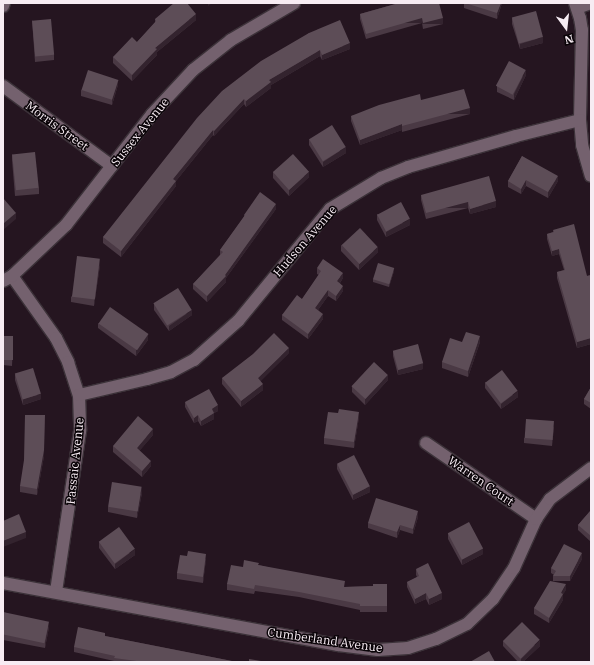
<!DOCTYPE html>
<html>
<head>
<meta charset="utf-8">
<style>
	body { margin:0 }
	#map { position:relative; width:594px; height:665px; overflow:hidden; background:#251520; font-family:"IBM Plex Serif",serif }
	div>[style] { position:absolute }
	.roads { filter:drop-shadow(1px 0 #3c3239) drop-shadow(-1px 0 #3c3239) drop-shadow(0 1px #3c3239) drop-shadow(0 -1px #3c3239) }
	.street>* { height:12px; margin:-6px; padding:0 6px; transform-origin:6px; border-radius:6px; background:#74616e }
	.wall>* { inset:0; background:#4a3944 }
	.shaded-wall>* { inset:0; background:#33232e; transform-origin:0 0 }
	.building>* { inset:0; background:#5d4d57; transform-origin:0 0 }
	span { translate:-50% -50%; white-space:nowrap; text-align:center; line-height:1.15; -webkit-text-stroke:3px #0a0408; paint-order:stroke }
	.street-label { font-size:12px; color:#f7ecf3 }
	.frame { position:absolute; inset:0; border:4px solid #f7ecf3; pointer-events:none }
	.north { position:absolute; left:546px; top:8px; width:40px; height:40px; -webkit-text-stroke:3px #0a0408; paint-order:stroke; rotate:165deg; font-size:11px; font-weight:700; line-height:16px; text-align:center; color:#f7ecf3 }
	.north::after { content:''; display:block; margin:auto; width:14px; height:18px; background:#f7ecf3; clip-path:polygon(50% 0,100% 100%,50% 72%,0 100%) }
</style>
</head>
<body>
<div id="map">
	<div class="roads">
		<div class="street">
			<i style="left:575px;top:3px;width:16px;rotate:72deg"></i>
			<i style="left:580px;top:18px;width:12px;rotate:81deg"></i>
			<i style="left:582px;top:30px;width:90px;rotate:91.3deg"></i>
			<i style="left:580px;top:120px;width:25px;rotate:85deg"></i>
			<i style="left:582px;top:145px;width:32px;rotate:74deg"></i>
			<i style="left:3px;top:6px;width:3px;rotate:-72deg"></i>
			<i style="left:577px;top:8px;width:15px;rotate:-20deg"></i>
			<i style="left:3px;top:86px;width:135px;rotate:36.3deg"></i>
			<i style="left:12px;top:276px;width:76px;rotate:54.6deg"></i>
			<i style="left:56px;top:338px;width:27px;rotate:63deg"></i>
			<i style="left:68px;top:362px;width:35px;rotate:72deg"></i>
			<i style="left:79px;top:395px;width:36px;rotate:88deg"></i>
			<i style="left:80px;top:431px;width:163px;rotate:98.5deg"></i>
			<i style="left:3px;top:281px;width:10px;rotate:-29deg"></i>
			<i style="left:12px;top:276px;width:74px;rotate:-43.4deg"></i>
			<i style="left:66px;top:225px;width:140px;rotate:-52.2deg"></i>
			<i style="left:152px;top:114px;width:60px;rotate:-47deg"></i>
			<i style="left:193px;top:70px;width:48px;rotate:-38.3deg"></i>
			<i style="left:231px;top:40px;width:73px;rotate:-30.4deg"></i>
			<i style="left:79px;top:395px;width:70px;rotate:-13.2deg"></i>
			<i style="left:147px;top:379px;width:25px;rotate:-16deg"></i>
			<i style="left:171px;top:372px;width:26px;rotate:-28deg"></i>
			<i style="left:194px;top:360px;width:59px;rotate:-41.6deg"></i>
			<i style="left:238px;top:321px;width:145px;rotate:-50.6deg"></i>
			<i style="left:330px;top:209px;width:60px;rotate:-31.3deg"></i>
			<i style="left:381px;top:178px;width:29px;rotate:-22deg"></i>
			<i style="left:408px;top:167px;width:112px;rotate:-16deg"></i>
			<i style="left:516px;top:136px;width:66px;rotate:-14deg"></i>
			<i style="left:426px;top:443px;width:134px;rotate:34.6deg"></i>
			<i style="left:3px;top:583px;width:341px;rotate:10.5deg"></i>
			<i style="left:338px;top:645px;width:40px;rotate:7.1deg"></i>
			<i style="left:378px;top:650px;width:30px;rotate:-4deg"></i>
			<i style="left:408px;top:648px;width:29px;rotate:-18deg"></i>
			<i style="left:436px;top:639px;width:34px;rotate:-26deg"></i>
			<i style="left:467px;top:624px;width:36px;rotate:-44deg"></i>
			<i style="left:493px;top:599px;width:37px;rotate:-56deg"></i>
			<i style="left:514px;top:568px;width:54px;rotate:-65.8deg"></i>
			<i style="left:536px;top:519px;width:24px;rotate:-55deg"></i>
			<i style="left:550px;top:499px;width:51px;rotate:-37.1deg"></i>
		</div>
	</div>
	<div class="wall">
		<i style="clip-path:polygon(399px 3px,443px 24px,423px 29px,422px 23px,366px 39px,360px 19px,360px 14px)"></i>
		<i style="clip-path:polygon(464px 3px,502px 3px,497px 19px,464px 8px)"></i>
		<i style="clip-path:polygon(512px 18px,543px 43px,520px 49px,512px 24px)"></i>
		<i style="clip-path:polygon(155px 19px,196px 20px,157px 52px,157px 55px,132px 81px,113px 63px,113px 57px,137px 42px,155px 23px)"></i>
		<i style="clip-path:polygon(32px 20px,54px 55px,54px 60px,35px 62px)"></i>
		<i style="clip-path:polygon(309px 33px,350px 49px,322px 60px,320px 56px,271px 85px,271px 88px,246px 107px,244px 104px,214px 136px,213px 135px,176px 181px,176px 186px,121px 257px,103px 243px,103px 237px)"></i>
		<i style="clip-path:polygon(526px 75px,514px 100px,497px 92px,497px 86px)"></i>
		<i style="clip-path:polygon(118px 85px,112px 105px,81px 96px,81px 90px)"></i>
		<i style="clip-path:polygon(421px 100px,470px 114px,402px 132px,402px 130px,360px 145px,351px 121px,351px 116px)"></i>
		<i style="clip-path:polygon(309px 139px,346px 153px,323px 167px,309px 145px)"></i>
		<i style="clip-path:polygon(12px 154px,39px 188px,39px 194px,15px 196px,12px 160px)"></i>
		<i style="clip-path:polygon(522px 156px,558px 181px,548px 198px,526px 186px,521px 194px,508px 187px,508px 181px)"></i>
		<i style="clip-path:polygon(273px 172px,309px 177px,289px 196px,273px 178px)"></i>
		<i style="clip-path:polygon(421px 195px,496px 207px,470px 214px,468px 208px,426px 219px,421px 200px)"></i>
		<i style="clip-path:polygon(276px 209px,226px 278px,226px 282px,207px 302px,193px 289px,193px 284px,220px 255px,220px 250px,244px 217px,244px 215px)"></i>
		<i style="clip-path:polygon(377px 214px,410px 225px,386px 237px,377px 220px)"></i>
		<i style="clip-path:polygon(553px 230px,587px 276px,591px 275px,591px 344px,577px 348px,557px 278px,557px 272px,564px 270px,559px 254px,552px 256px,547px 239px,547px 234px,553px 232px)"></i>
		<i style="clip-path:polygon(341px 245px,378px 252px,359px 270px,341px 251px)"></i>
		<i style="clip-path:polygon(100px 265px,94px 306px,71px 302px,71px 297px)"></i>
		<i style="clip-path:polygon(317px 268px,343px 278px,340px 283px,343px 291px,336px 301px,328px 296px,318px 310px,323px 319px,308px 339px,282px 320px,282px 315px,302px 299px,319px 275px,317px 274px)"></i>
		<i style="clip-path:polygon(394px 271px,389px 287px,373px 282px,373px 279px)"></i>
		<i style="clip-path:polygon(154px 304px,192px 315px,169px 331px,154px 310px)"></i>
		<i style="clip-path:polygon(98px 323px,148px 340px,136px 356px,98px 328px)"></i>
		<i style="clip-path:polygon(3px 336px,13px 342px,12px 366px,3px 365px)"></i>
		<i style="clip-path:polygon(462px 342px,480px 342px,468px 377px,442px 368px,442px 362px)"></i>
		<i style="clip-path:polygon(393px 351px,423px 369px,398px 375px,393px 356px)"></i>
		<i style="clip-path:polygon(289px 353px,260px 381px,263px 390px,241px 407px,222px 384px,222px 378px)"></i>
		<i style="clip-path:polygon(15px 374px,41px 399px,23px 405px,15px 380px)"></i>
		<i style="clip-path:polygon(388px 380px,365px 405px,352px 392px,352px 386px)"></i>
		<i style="clip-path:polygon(485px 382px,518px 397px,501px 409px,485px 388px)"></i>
		<i style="clip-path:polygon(591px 387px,591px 409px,584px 404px,584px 399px)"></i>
		<i style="clip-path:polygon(185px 402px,218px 411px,214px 413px,214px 419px,201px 426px,198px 421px,194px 423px,185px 407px)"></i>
		<i style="clip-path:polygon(359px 417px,354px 448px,324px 444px,324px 438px)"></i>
		<i style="clip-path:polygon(554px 427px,552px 446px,524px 443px,524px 438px)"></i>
		<i style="clip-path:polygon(153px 435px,139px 451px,151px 466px,142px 477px,113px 452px,113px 446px)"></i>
		<i style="clip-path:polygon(44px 456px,37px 495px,20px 492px,20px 486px)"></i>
		<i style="clip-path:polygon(337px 464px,370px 492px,353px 500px,337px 469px)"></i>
		<i style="clip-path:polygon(142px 493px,137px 518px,108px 512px,108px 507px)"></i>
		<i style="clip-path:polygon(591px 510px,591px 542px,578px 530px,578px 525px)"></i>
		<i style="clip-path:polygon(418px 517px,413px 534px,400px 530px,397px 538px,368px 528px,368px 523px)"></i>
		<i style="clip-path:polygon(448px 533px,483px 554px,462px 565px,448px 539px)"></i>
		<i style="clip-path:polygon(99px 542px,135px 555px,115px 569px,99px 548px)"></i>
		<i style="clip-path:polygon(206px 559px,203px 583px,177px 579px,177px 573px)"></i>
		<i style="clip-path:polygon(582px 559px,570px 581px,553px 581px,553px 576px,554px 575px,551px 573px,551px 568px)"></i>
		<i style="clip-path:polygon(259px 565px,345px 587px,373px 586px,387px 584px,387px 612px,360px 612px,360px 610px,299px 597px,255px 591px,254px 594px,227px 590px,227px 584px,243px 567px)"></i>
		<i style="clip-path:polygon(416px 569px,442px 599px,429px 605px,426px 599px,415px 604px,407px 587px,407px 582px,417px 577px,416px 575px)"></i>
		<i style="clip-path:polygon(566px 590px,563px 594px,563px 600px,549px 623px,534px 614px,534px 608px)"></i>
		<i style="clip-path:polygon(3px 612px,49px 627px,45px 648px,3px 640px)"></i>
		<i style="clip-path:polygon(105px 636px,237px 662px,114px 662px,114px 661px,74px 652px,74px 647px)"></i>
		<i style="clip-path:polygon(503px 641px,540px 646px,523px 662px,518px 662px,503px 646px)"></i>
	</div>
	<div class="shaded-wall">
		<i style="clip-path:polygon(208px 3px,212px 3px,208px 6px)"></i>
		<i style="clip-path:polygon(501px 3px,502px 3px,497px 19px,497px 13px)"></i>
		<i style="clip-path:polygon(196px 14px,196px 20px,157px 52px,157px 55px,132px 81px,132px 75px,155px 48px)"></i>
		<i style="left:422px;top:18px;width:5px;height:58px;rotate:90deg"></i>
		<i style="left:443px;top:18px;width:6px;height:21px;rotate:90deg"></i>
		<i style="clip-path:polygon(543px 37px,543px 43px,520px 49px,520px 44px)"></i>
		<i style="clip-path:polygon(350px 43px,350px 49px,322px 60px,322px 55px)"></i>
		<i style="clip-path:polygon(320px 50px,320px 56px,271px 85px,271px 88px,246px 107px,246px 101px,269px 80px)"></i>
		<i style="clip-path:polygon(526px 70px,526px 75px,514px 100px,514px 94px)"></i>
		<i style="clip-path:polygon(118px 80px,118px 85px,112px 105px,112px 100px)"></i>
		<i style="clip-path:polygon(244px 99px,244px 104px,214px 136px,214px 131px)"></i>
		<i style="left:470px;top:108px;width:6px;height:70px;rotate:90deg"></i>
		<i style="clip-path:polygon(402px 124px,402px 130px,360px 145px,360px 140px)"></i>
		<i style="clip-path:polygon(213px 130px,213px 135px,176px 181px,176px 186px,121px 257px,121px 251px,173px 179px)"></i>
		<i style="clip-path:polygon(346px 147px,346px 153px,323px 167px,323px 162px)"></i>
		<i style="clip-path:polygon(309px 172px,309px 177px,289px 196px,289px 190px)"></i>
		<i style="clip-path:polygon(558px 176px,558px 181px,548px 198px,548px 192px)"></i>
		<i style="clip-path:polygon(526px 180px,526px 186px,521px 194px,521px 189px)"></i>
		<i style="clip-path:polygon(496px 201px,496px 207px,470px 214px,470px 209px)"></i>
		<i style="left:468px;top:202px;width:6px;height:43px;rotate:90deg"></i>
		<i style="clip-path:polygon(276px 204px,276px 209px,226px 278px,226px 282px,207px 302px,207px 296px,225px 275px)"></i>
		<i style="clip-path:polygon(16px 213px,16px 219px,3px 230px,3px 224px)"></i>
		<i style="clip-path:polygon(410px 219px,410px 225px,386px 237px,386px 232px)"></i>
		<i style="clip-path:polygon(378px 247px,378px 252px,359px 270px,359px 264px)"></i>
		<i style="clip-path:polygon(559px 249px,559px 254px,552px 256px,552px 251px)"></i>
		<i style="clip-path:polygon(100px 259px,100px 265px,94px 306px,94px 301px)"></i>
		<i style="clip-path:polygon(394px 268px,394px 271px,389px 287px,389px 284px)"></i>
		<i style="clip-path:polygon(343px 273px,343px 278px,337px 287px,337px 281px)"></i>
		<i style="clip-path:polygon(343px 286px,343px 291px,336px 301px,336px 296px)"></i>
		<i style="clip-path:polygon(328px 290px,328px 296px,315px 314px,315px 308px)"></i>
		<i style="clip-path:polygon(192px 310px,192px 315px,169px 331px,169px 326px)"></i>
		<i style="clip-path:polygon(323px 314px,323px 319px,308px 339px,308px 334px)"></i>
		<i style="clip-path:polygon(148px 334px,148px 340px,136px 356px,136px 350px)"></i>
		<i style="clip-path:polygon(480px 336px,480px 342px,468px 377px,468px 371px)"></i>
		<i style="clip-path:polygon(591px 338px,591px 344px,577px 348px,577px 342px)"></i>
		<i style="clip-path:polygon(289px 348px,289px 353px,258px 384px,258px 378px)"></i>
		<i style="clip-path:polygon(423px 363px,423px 369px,398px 375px,398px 370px)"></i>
		<i style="clip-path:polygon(388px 375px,388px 380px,365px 405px,365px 399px)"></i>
		<i style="clip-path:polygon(263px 384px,263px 390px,241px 407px,241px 401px)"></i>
		<i style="clip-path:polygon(518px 391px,518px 397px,501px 409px,501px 404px)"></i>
		<i style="clip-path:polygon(41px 394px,41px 399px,23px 405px,23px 399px)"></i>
		<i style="clip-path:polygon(218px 405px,218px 411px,212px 414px,212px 409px)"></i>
		<i style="clip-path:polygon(359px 412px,359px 417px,354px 448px,354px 442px)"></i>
		<i style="clip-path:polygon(214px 413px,214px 419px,201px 426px,201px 421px)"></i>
		<i style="clip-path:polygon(45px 415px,44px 456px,37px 495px,37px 489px)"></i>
		<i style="clip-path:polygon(198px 415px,198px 421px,194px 423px,194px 418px)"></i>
		<i style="clip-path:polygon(554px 421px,554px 427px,552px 446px,552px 441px)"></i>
		<i style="clip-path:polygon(153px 429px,153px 435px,137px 454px,137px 448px)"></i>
		<i style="clip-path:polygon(151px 461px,151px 466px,142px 477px,142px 471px)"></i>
		<i style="clip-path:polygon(370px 486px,370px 492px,353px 500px,353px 495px)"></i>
		<i style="clip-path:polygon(142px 487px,142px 493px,137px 518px,137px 512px)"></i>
		<i style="clip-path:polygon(418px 511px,418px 517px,413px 534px,413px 529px)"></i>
		<i style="clip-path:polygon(400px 525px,400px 530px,397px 538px,397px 532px)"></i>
		<i style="clip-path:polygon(26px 532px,26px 538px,3px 547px,3px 541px)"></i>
		<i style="clip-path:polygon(483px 548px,483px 554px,462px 565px,462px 559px)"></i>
		<i style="clip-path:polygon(135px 549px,135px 555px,115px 569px,115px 564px)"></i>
		<i style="clip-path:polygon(582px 553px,582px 559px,570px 581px,570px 576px)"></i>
		<i style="clip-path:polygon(206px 554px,206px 559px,203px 583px,203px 577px)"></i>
		<i style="clip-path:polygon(566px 584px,566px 590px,562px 596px,563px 594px,563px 600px,549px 623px,549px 618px)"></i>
		<i style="clip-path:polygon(426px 593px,426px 599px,415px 604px,415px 599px)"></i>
		<i style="clip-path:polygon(442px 593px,442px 599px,429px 605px,429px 599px)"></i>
		<i style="clip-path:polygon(49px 622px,49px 627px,45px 648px,45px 643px)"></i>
		<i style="clip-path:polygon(540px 640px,540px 646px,523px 662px,521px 662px,521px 659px)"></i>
	</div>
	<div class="building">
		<i style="clip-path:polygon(174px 3px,187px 3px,196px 14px,155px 48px,157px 49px,132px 75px,113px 57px,132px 37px,137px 42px,156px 21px,155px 19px)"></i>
		<i style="clip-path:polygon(399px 3px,439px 3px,443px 18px,423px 23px,422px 18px,366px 34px,360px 14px)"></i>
		<i style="clip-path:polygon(465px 3px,501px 3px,497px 13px)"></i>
		<i style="left:536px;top:11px;width:27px;height:25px;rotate:75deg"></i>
		<i style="left:51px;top:19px;width:36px;height:19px;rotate:85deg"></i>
		<i style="clip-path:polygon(340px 20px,350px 43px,322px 55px,320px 50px,269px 80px,271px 82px,246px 101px,244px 99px,214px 131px,213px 130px,173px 179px,176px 181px,121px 251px,103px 237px,197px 118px,222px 91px,261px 61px,309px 33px)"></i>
		<i style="left:509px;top:61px;width:19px;height:28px;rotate:28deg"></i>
		<i style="left:88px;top:70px;width:32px;height:21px;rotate:18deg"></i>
		<i style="clip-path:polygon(464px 89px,470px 108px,402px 126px,402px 124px,360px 140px,351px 116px,379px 105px,420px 94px,421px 100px)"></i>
		<i style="left:332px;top:125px;width:26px;height:27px;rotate:58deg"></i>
		<i style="left:35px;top:152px;width:36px;height:23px;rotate:84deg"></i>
		<i style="left:293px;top:154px;width:24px;height:27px;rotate:48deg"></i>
		<i style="clip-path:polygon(522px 156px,558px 176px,548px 192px,526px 180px,521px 189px,508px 181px)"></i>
		<i style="clip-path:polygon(489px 176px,496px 201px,470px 209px,468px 202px,426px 213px,421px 195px)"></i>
		<i style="clip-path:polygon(260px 192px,276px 204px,225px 275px,226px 276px,207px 296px,193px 284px,223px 252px,220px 250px,245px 215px,244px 215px)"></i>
		<i style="clip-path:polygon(3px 198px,16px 213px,3px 224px)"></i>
		<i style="left:401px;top:202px;width:19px;height:27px;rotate:62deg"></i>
		<i style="clip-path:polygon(574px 224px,587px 276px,591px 275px,591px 338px,577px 342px,557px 272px,565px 270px,559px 249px,552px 251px,547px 234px,554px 232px,553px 230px)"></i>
		<i style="left:360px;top:228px;width:26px;height:25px;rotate:47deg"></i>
		<i style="left:77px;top:256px;width:23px;height:41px;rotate:7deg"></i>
		<i style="clip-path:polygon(323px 259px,343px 273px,337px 281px,343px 286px,336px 296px,328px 290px,315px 308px,323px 314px,308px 334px,282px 315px,297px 295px,302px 299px,321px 271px,317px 268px)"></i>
		<i style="left:378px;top:263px;width:17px;height:17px;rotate:17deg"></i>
		<i style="left:178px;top:288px;width:26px;height:29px;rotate:58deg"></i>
		<i style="left:110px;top:307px;width:47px;height:20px;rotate:35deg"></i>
		<i style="clip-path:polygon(466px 332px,480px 336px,468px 371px,442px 362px,450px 338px,462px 342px)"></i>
		<i style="clip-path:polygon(274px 333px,289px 348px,258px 378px,263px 384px,241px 401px,222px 378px,253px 354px)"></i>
		<i style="left:3px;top:336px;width:10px;height:24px"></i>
		<i style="left:418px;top:344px;width:20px;height:26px;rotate:75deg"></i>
		<i style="left:374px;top:362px;width:19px;height:33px;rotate:43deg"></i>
		<i style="left:33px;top:368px;width:27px;height:19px;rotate:73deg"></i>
		<i style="left:502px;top:370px;width:26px;height:21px;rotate:53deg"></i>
		<i style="clip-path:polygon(591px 387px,591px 403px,584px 399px)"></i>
		<i style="clip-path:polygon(209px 389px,218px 405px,212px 409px,214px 413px,201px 421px,198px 415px,194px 418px,185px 402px)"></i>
		<i style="clip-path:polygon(339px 409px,359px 412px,354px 442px,324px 438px,328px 412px,338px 413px)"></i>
		<i style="clip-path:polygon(25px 415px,45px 415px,44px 450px,37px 489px,20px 486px,24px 460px)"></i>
		<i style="clip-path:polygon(138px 416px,153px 429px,137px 448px,151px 461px,142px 471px,113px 446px)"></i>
		<i style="left:526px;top:419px;width:28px;height:19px;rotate:4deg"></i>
		<i style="left:354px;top:455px;width:35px;height:19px;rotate:63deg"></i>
		<i style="left:112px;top:482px;width:30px;height:25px;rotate:9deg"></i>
		<i style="clip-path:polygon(376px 498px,418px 511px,413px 529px,400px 525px,397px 532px,368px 523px)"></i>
		<i style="clip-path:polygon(591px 510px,591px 536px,578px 525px)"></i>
		<i style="clip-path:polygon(19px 514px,26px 532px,3px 541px,3px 521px)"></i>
		<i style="left:469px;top:522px;width:30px;height:24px;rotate:62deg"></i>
		<i style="left:119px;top:527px;width:27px;height:25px;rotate:54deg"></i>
		<i style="clip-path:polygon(564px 544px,582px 553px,570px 576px,553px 576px,556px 571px,551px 568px)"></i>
		<i style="clip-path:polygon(188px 551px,206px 554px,203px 577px,177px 573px,180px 555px,187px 556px)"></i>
		<i style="clip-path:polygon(244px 560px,259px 563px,258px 565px,345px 581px,344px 587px,373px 586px,373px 584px,387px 584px,387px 606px,360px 606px,360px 604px,299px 592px,255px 585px,254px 589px,227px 584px,231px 565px,243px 567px)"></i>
		<i style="clip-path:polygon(428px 563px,442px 593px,429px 599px,426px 593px,415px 599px,407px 582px,419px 576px,416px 569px)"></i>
		<i style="clip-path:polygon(550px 581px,566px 584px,561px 593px,563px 594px,549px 618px,534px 608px)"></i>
		<i style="left:3px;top:612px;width:47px;height:22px;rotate:12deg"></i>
		<i style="left:522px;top:622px;width:25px;height:27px;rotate:45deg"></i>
		<i style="clip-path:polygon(78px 627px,105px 633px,105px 636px,237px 662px,144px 662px,114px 658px,115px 656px,74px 647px)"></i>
		<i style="clip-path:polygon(489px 651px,495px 662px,470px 662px)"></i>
		<i style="clip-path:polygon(249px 659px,267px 662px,249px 662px)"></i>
	</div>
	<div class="street-label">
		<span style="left:57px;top:126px;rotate:36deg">Morris Street</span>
		<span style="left:140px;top:132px;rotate:-51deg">Sussex Avenue</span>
		<span style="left:305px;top:241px;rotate:-49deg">Hudson Avenue</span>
		<span style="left:75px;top:461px;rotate:-84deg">Passaic Avenue</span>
		<span style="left:481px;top:481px;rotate:35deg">Warren Court</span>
		<span style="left:325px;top:640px;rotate:8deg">Cumberland Avenue</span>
	</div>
	<div class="frame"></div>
	<div class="north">N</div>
</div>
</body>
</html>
